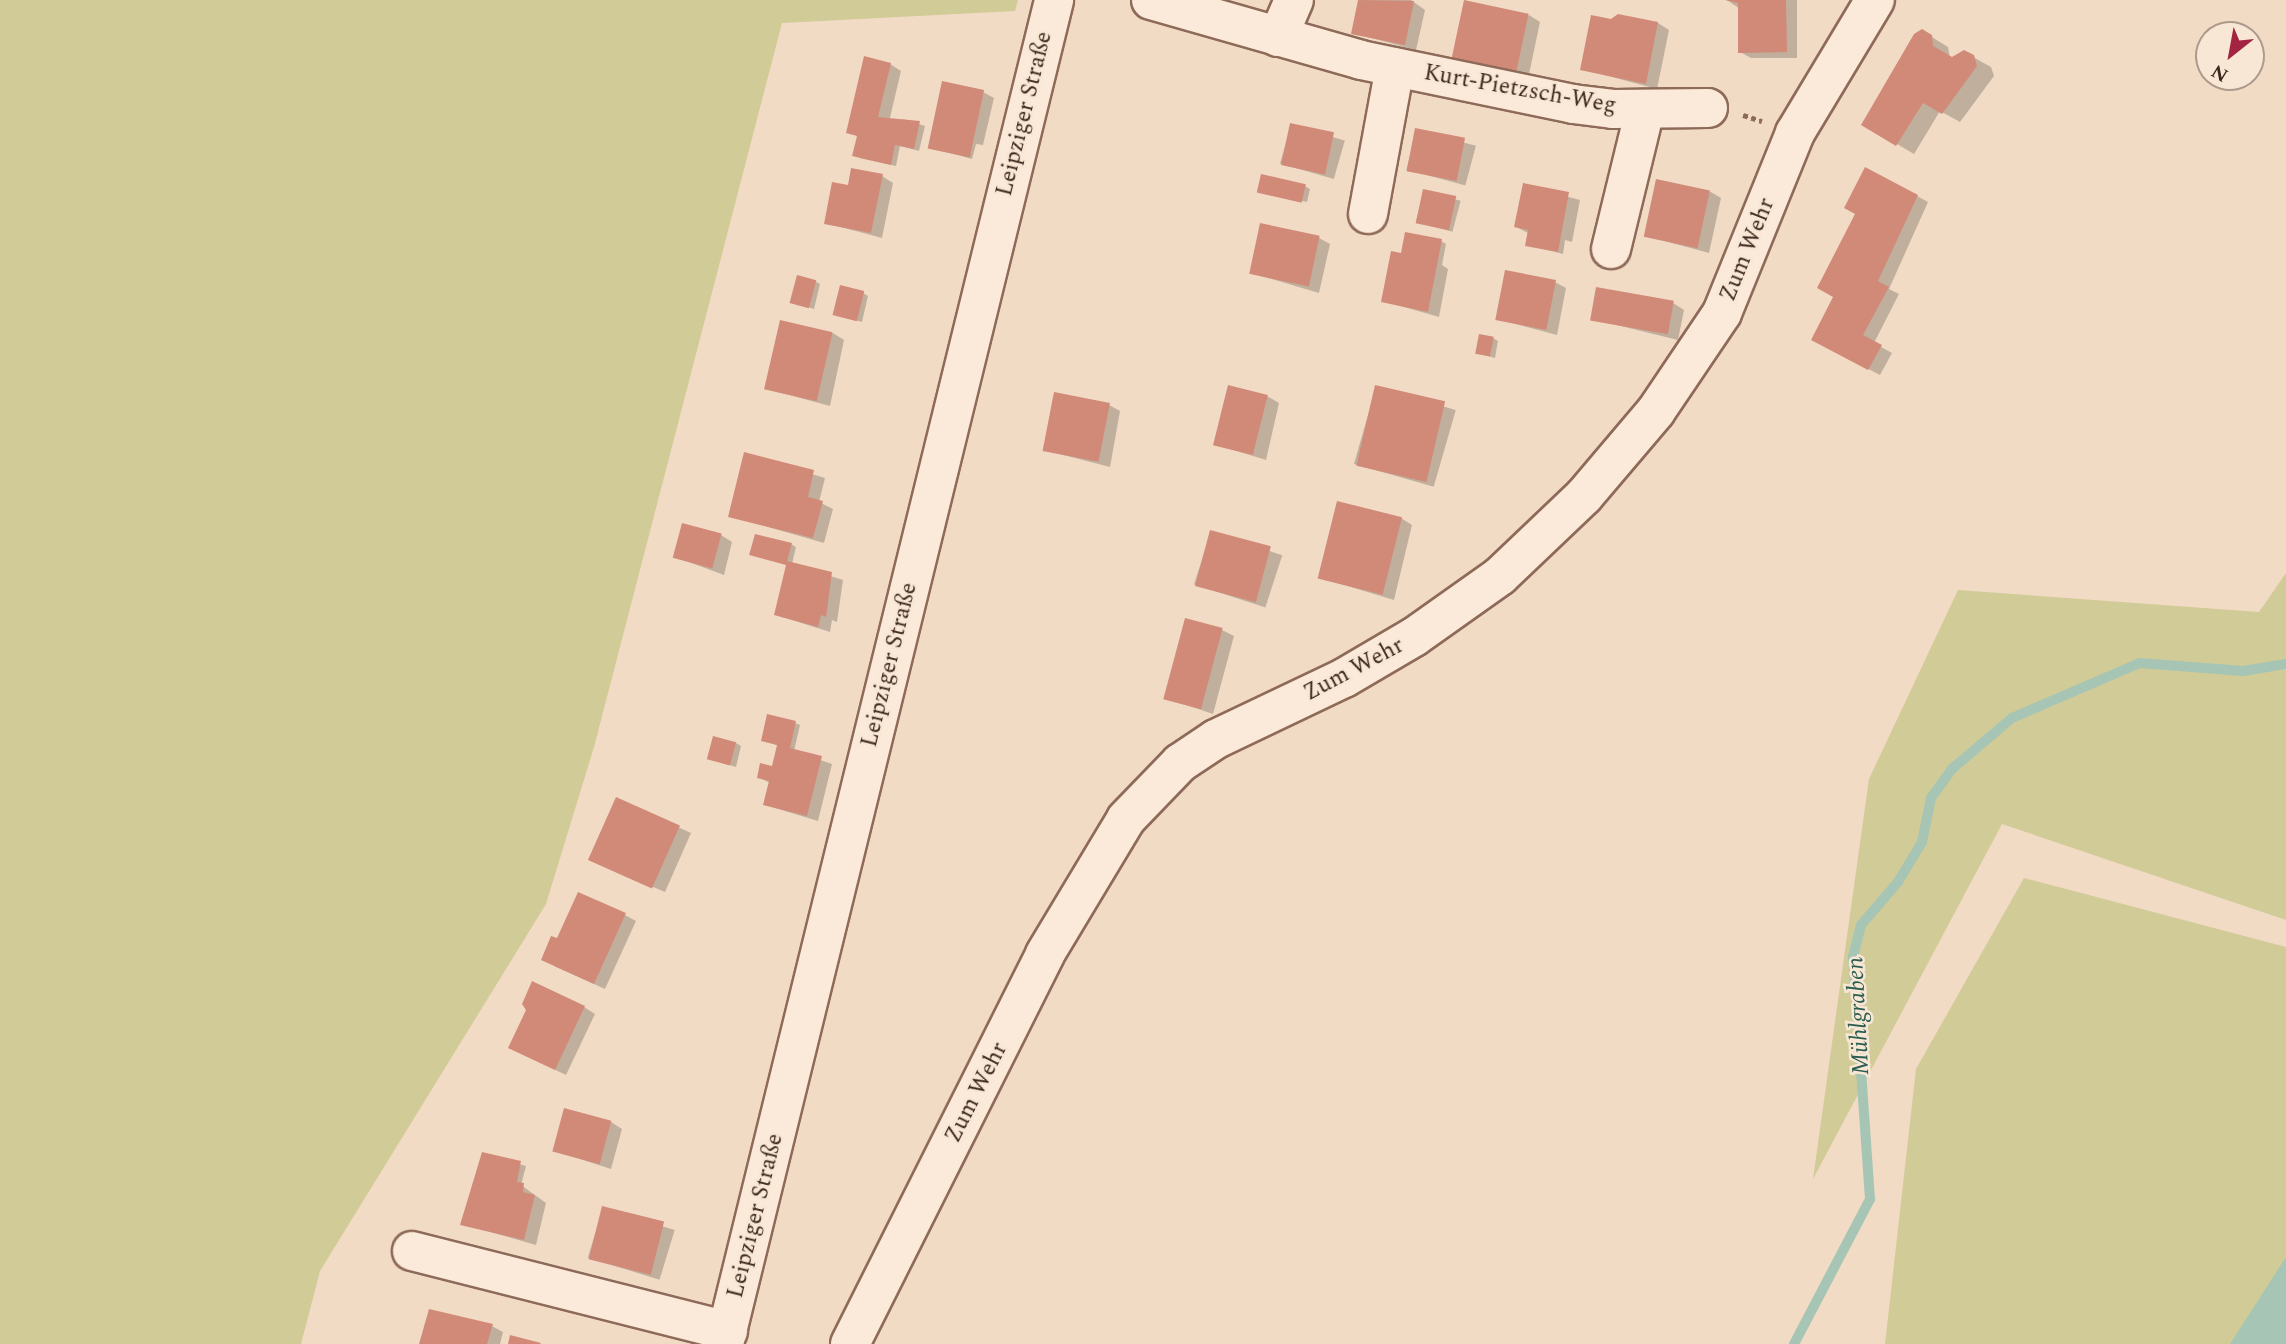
<!DOCTYPE html>
<html>
<head>
<meta charset="utf-8">
<style>
	body { margin:0 }
	#map { position:relative; width:2286px; height:1344px; overflow:hidden; background:#f2dbc5; font-family:Spectral,serif }
	div>[style] { position:absolute }
	.green>* { inset:0; background:#d1cb97 }
	.water>* { inset:0; background:#a7c5b5 }
	.shadow>* { inset:0; background:#0003; transform-origin:0 0 }
	.stream>* { height:10px; margin:-5px; padding:0 5px; transform-origin:5px; border-radius:5px; background:#a7c5b5 }
	.building>* { inset:0; background:#d28a78; transform-origin:0 0 }
	.path>* { height:4.5px; margin-top:-2.25px; transform-origin:0; background:repeating-linear-gradient(90deg,#8e6a59 0 5px,transparent 0 8.5px) }
	.roads { filter:drop-shadow(2px 0 #8e6a59) drop-shadow(-2px 0 #8e6a59) drop-shadow(0 2px #8e6a59) drop-shadow(0 -2px #8e6a59) }
	.minor>* { height:38px; margin:-19px; padding:0 19px; transform-origin:19px; border-radius:19px; background:#fbead9 }
	span { translate:-50% -50%; white-space:nowrap; text-align:center; line-height:1.15; -webkit-text-stroke:5px #f8e7d5; paint-order:stroke }
	.street-label { font-size:23px; color:#3d261e }
	.water-label { font-size:24px; color:#2c5e50; font-style:italic }
	.north { position:absolute; left:2195px; top:21px; width:70px; height:70px; box-sizing:border-box; background:#f8e7d5; border:2px solid #ad9a8c; border-radius:50%; rotate:211deg; font-size:19px; font-weight:700; line-height:28px; text-align:center; color:#3d261e }
	.north::after { content:''; display:block; margin:auto; width:24px; height:32px; background:#a22440; clip-path:polygon(50% 0,100% 100%,50% 72%,0 100%) }
</style>
</head>
<body>
<div id="map">
	<div class="green">
		<i style="clip-path:polygon(0 0,1018px 0,1015px 11px,782px 23px,594px 747px,546px 904px,320px 1271px,301px 1344px,0 1344px)"></i>
		<i style="clip-path:polygon(2286px 573px,2286px 920px,2002px 824px,1813px 1179px,1869px 779px,1958px 590px,2259px 612px)"></i>
		<i style="clip-path:polygon(2024px 878px,2286px 947px,2286px 1344px,1885px 1344px,1916px 1069px)"></i>
	</div>
	<div class="water">
		<i style="clip-path:polygon(2286px 1259px,2286px 1344px,2230px 1344px,2284px 1260px)"></i>
	</div>
	<div class="shadow">
		<i style="clip-path:polygon(1360px 0,1411px 0,1425px 10px,1416px 50px,1353px 33px)"></i>
		<i style="clip-path:polygon(1727px 0,1797px 0,1797px 58px,1751px 58px,1740px 52px,1740px 9px)"></i>
		<i style="clip-path:polygon(1529px 15px,1540px 22px,1528px 79px,1465px 66px)"></i>
		<i style="clip-path:polygon(1612px 21px,1658px 23px,1669px 30px,1657px 89px,1582px 69px)"></i>
		<i style="clip-path:polygon(1922px 31px,1948px 47px,1950px 58px,1964px 52px,1991px 67px,1994px 76px,1960px 122px,1940px 111px,1914px 154px,1863px 124px)"></i>
		<i style="clip-path:polygon(890px 64px,901px 71px,889px 122px,902px 125px,903px 119px,925px 126px,919px 151px,900px 146px,896px 166px,859px 158px)"></i>
		<i style="clip-path:polygon(983px 92px,994px 98px,983px 145px,976px 144px,972px 159px,929px 147px)"></i>
		<i style="left:1291px;top:125px;width:56px;height:40px;rotate:16deg"></i>
		<i style="left:1417px;top:130px;width:61px;height:41px;rotate:15deg"></i>
		<i style="clip-path:polygon(882px 176px,893px 183px,882px 238px,826px 223px,849px 187px)"></i>
		<i style="clip-path:polygon(1524px 185px,1580px 200px,1572px 242px,1565px 240px,1563px 254px,1527px 245px,1528px 233px,1516px 227px)"></i>
		<i style="clip-path:polygon(1305px 186px,1310px 189px,1307px 202px,1259px 193px)"></i>
		<i style="left:1424px;top:191px;width:38px;height:32px;rotate:15deg"></i>
		<i style="clip-path:polygon(1709px 191px,1721px 198px,1709px 253px,1646px 236px)"></i>
		<i style="clip-path:polygon(1917px 196px,1928px 202px,1889px 289px,1899px 294px,1874px 343px,1892px 353px,1880px 375px,1824px 346px)"></i>
		<i style="clip-path:polygon(1319px 238px,1330px 244px,1319px 293px,1251px 273px)"></i>
		<i style="clip-path:polygon(1441px 241px,1446px 244px,1442px 265px,1448px 269px,1439px 317px,1383px 301px,1410px 256px)"></i>
		<i style="clip-path:polygon(815px 281px,820px 284px,814px 309px,792px 302px)"></i>
		<i style="clip-path:polygon(1555px 282px,1566px 288px,1557px 335px,1497px 319px)"></i>
		<i style="clip-path:polygon(863px 293px,868px 296px,862px 322px,835px 314px)"></i>
		<i style="clip-path:polygon(1673px 303px,1684px 310px,1678px 340px,1592px 319px)"></i>
		<i style="clip-path:polygon(833px 333px,844px 340px,830px 406px,767px 389px)"></i>
		<i style="clip-path:polygon(1493px 338px,1498px 341px,1495px 358px,1477px 353px)"></i>
		<i style="left:1376px;top:387px;width:83px;height:80px;rotate:16deg"></i>
		<i style="clip-path:polygon(1267px 396px,1279px 403px,1266px 460px,1217px 445px)"></i>
		<i style="clip-path:polygon(1109px 405px,1120px 411px,1110px 467px,1044px 450px)"></i>
		<i style="clip-path:polygon(745px 454px,825px 478px,819px 502px,833px 509px,824px 543px,730px 516px)"></i>
		<i style="clip-path:polygon(1401px 518px,1412px 525px,1394px 600px,1321px 578px)"></i>
		<i style="left:1211px;top:532px;width:75px;height:55px;rotate:18deg"></i>
		<i style="clip-path:polygon(721px 535px,732px 542px,724px 575px,675px 557px)"></i>
		<i style="clip-path:polygon(791px 544px,796px 547px,792px 564px,843px 580px,837px 622px,832px 620px,830px 632px,776px 615px,788px 565px,751px 554px)"></i>
		<i style="clip-path:polygon(1222px 630px,1234px 636px,1213px 714px,1166px 698px)"></i>
		<i style="clip-path:polygon(795px 723px,800px 725px,794px 751px,832px 764px,818px 821px,765px 805px,770px 783px,759px 777px,774px 768px,779px 746px,763px 740px)"></i>
		<i style="clip-path:polygon(736px 743px,741px 746px,736px 767px,709px 759px)"></i>
		<i style="clip-path:polygon(617px 799px,691px 833px,665px 892px,603px 866px)"></i>
		<i style="clip-path:polygon(625px 915px,636px 921px,605px 989px,554px 966px,558px 941px)"></i>
		<i style="clip-path:polygon(584px 1007px,595px 1014px,566px 1075px,522px 1054px)"></i>
		<i style="clip-path:polygon(611px 1122px,622px 1129px,611px 1169px,555px 1151px)"></i>
		<i style="clip-path:polygon(483px 1154px,526px 1166px,521px 1185px,546px 1203px,536px 1245px,462px 1224px)"></i>
		<i style="left:603px;top:1208px;width:75px;height:52px;rotate:17deg"></i>
		<i style="clip-path:polygon(492px 1326px,503px 1332px,500px 1344px,421px 1344px)"></i>
	</div>
	<div class="stream">
		<i style="left:1794px;top:1344px;width:164px;rotate:-62.3deg"></i>
		<i style="left:1870px;top:1199px;width:243px;rotate:-94deg"></i>
		<i style="left:1853px;top:957px;width:33px;rotate:-76deg"></i>
		<i style="left:1861px;top:925px;width:57px;rotate:-49.3deg"></i>
		<i style="left:1898px;top:882px;width:47px;rotate:-59deg"></i>
		<i style="left:1922px;top:842px;width:45px;rotate:-78.4deg"></i>
		<i style="left:1931px;top:798px;width:36px;rotate:-54deg"></i>
		<i style="left:1952px;top:769px;width:79px;rotate:-40.4deg"></i>
		<i style="left:2012px;top:718px;width:139px;rotate:-23.3deg"></i>
		<i style="left:2140px;top:663px;width:103px;rotate:4.4deg"></i>
		<i style="left:2243px;top:671px;width:44px;rotate:-9.2deg"></i>
	</div>
	<div class="building">
		<i style="clip-path:polygon(1358px 0,1414px 1px,1405px 45px,1351px 34px)"></i>
		<i style="left:1464px;top:0;width:66px;height:61px;rotate:12deg"></i>
		<i style="clip-path:polygon(1725px 0,1786px 0,1787px 52px,1738px 53px,1738px 3px)"></i>
		<i style="clip-path:polygon(1618px 14px,1658px 22px,1646px 84px,1580px 70px,1591px 15px,1611px 19px)"></i>
		<i style="clip-path:polygon(1922px 29px,1932px 35px,1933px 46px,1952px 57px,1964px 50px,1974px 55px,1977px 66px,1942px 114px,1923px 103px,1896px 146px,1861px 125px,1914px 34px)"></i>
		<i style="clip-path:polygon(864px 56px,891px 63px,878px 117px,920px 121px,914px 149px,895px 145px,891px 165px,852px 156px,857px 136px,846px 133px)"></i>
		<i style="left:942px;top:81px;width:43px;height:69px;rotate:12deg"></i>
		<i style="left:1290px;top:123px;width:45px;height:43px;rotate:12deg"></i>
		<i style="left:1415px;top:128px;width:51px;height:44px;rotate:11deg"></i>
		<i style="clip-path:polygon(1865px 167px,1918px 195px,1878px 281px,1889px 287px,1863px 335px,1882px 345px,1868px 370px,1811px 340px,1833px 297px,1817px 288px,1855px 214px,1844px 208px)"></i>
		<i style="clip-path:polygon(851px 168px,883px 174px,871px 233px,824px 224px,832px 182px,848px 185px)"></i>
		<i style="left:1261px;top:174px;width:46px;height:19px;rotate:13deg"></i>
		<i style="left:1656px;top:179px;width:55px;height:59px;rotate:12deg"></i>
		<i style="clip-path:polygon(1523px 183px,1569px 192px,1558px 252px,1525px 246px,1528px 230px,1514px 227px)"></i>
		<i style="left:1423px;top:189px;width:34px;height:35px;rotate:12deg"></i>
		<i style="left:1260px;top:223px;width:61px;height:52px;rotate:12deg"></i>
		<i style="clip-path:polygon(1405px 232px,1442px 239px,1428px 312px,1381px 302px,1391px 251px,1401px 253px)"></i>
		<i style="left:1505px;top:270px;width:52px;height:51px;rotate:11deg"></i>
		<i style="left:797px;top:275px;width:20px;height:29px;rotate:15deg"></i>
		<i style="left:840px;top:285px;width:25px;height:31px;rotate:14deg"></i>
		<i style="left:1596px;top:287px;width:79px;height:34px;rotate:10deg"></i>
		<i style="left:780px;top:320px;width:54px;height:71px;rotate:13deg"></i>
		<i style="left:1479px;top:334px;width:15px;height:20px;rotate:11deg"></i>
		<i style="left:1228px;top:385px;width:41px;height:62px;rotate:14deg"></i>
		<i style="left:1375px;top:385px;width:72px;height:83px;rotate:13deg"></i>
		<i style="left:1054px;top:392px;width:57px;height:60px;rotate:11deg"></i>
		<i style="clip-path:polygon(744px 452px,814px 470px,808px 497px,823px 501px,813px 538px,728px 517px)"></i>
		<i style="left:1337px;top:501px;width:67px;height:80px;rotate:14deg"></i>
		<i style="left:682px;top:523px;width:41px;height:36px;rotate:15deg"></i>
		<i style="left:1210px;top:530px;width:63px;height:58px;rotate:15deg"></i>
		<i style="clip-path:polygon(755px 534px,792px 543px,787px 561px,832px 572px,826px 617px,821px 615px,818px 627px,774px 615px,786px 565px,749px 555px)"></i>
		<i style="left:1185px;top:618px;width:39px;height:84px;rotate:15deg"></i>
		<i style="clip-path:polygon(767px 714px,796px 721px,790px 748px,822px 756px,807px 816px,763px 805px,769px 781px,757px 778px,760px 763px,772px 766px,777px 745px,761px 741px)"></i>
		<i style="left:713px;top:736px;width:24px;height:24px;rotate:15deg"></i>
		<i style="left:616px;top:797px;width:70px;height:69px;rotate:24deg"></i>
		<i style="clip-path:polygon(578px 892px,626px 913px,594px 984px,541px 960px,551px 936px,557px 938px)"></i>
		<i style="clip-path:polygon(532px 981px,585px 1006px,555px 1070px,508px 1048px,526px 1010px,522px 1004px)"></i>
		<i style="left:564px;top:1108px;width:49px;height:45px;rotate:15deg"></i>
		<i style="clip-path:polygon(482px 1152px,521px 1161px,517px 1182px,524px 1183px,523px 1192px,535px 1195px,524px 1240px,460px 1225px)"></i>
		<i style="left:602px;top:1206px;width:64px;height:55px;rotate:14deg"></i>
		<i style="clip-path:polygon(429px 1309px,493px 1324px,487px 1344px,419px 1344px)"></i>
		<i style="clip-path:polygon(510px 1335px,541px 1343px,540px 1344px,508px 1344px)"></i>
	</div>
	<div class="path">
		<i style="left:1743px;top:115px;width:20px;rotate:18deg"></i>
	</div>
	<div class="roads">
		<div class="minor">
			<i style="left:1151px;top:0;width:218px;rotate:15.9deg"></i>
			<i style="left:1361px;top:60px;width:217px;rotate:11.7deg"></i>
			<i style="left:1573px;top:104px;width:40px;rotate:7.1deg"></i>
			<i style="left:1613px;top:109px;width:95px;rotate:-0.6deg"></i>
			<i style="left:1278px;top:37px;width:40px;rotate:-66.6deg"></i>
			<i style="left:1368px;top:214px;width:149px;rotate:-79.6deg"></i>
			<i style="left:1611px;top:249px;width:144px;rotate:-76.3deg"></i>
			<i style="left:412px;top:1251px;width:326px;rotate:14.2deg"></i>
			<i style="left:724px;top:1344px;width:1384px;rotate:-76.2deg"></i>
			<i style="left:850px;top:1344px;width:436px;rotate:-63.4deg"></i>
			<i style="left:1045px;top:954px;width:157px;rotate:-59deg"></i>
			<i style="left:1126px;top:819px;width:78px;rotate:-46deg"></i>
			<i style="left:1180px;top:763px;width:43px;rotate:-33.7deg"></i>
			<i style="left:1216px;top:739px;width:142px;rotate:-25.5deg"></i>
			<i style="left:1344px;top:678px;width:81px;rotate:-30.4deg"></i>
			<i style="left:1414px;top:637px;width:105px;rotate:-35.3deg"></i>
			<i style="left:1500px;top:576px;width:116px;rotate:-43.6deg"></i>
			<i style="left:1584px;top:496px;width:111px;rotate:-49.7deg"></i>
			<i style="left:1656px;top:411px;width:118px;rotate:-56deg"></i>
			<i style="left:1722px;top:313px;width:194px;rotate:-67.9deg"></i>
			<i style="left:1795px;top:133px;width:155px;rotate:-59deg"></i>
		</div>
	</div>
	<div class="street-label">
		<span style="left:1520px;top:90px;rotate:10deg">Kurt-Pietzsch-Weg</span>
		<span style="left:1025px;top:114px;rotate:-76deg">Leipziger Straße</span>
		<span style="left:1748px;top:250px;rotate:-68deg">Zum Wehr</span>
		<span style="left:890px;top:665px;rotate:-76deg">Leipziger Straße</span>
		<span style="left:1354px;top:670px;rotate:-28deg">Zum Wehr</span>
		<span style="left:977px;top:1093px;rotate:-63deg">Zum Wehr</span>
		<span style="left:756px;top:1216px;rotate:-76deg">Leipziger Straße</span>
	</div>
	<div class="water-label">
		<span style="left:1859px;top:1016px;rotate:-93deg">Mühlgraben</span>
	</div>
	<div class="north">N</div>
</div>
</body>
</html>
